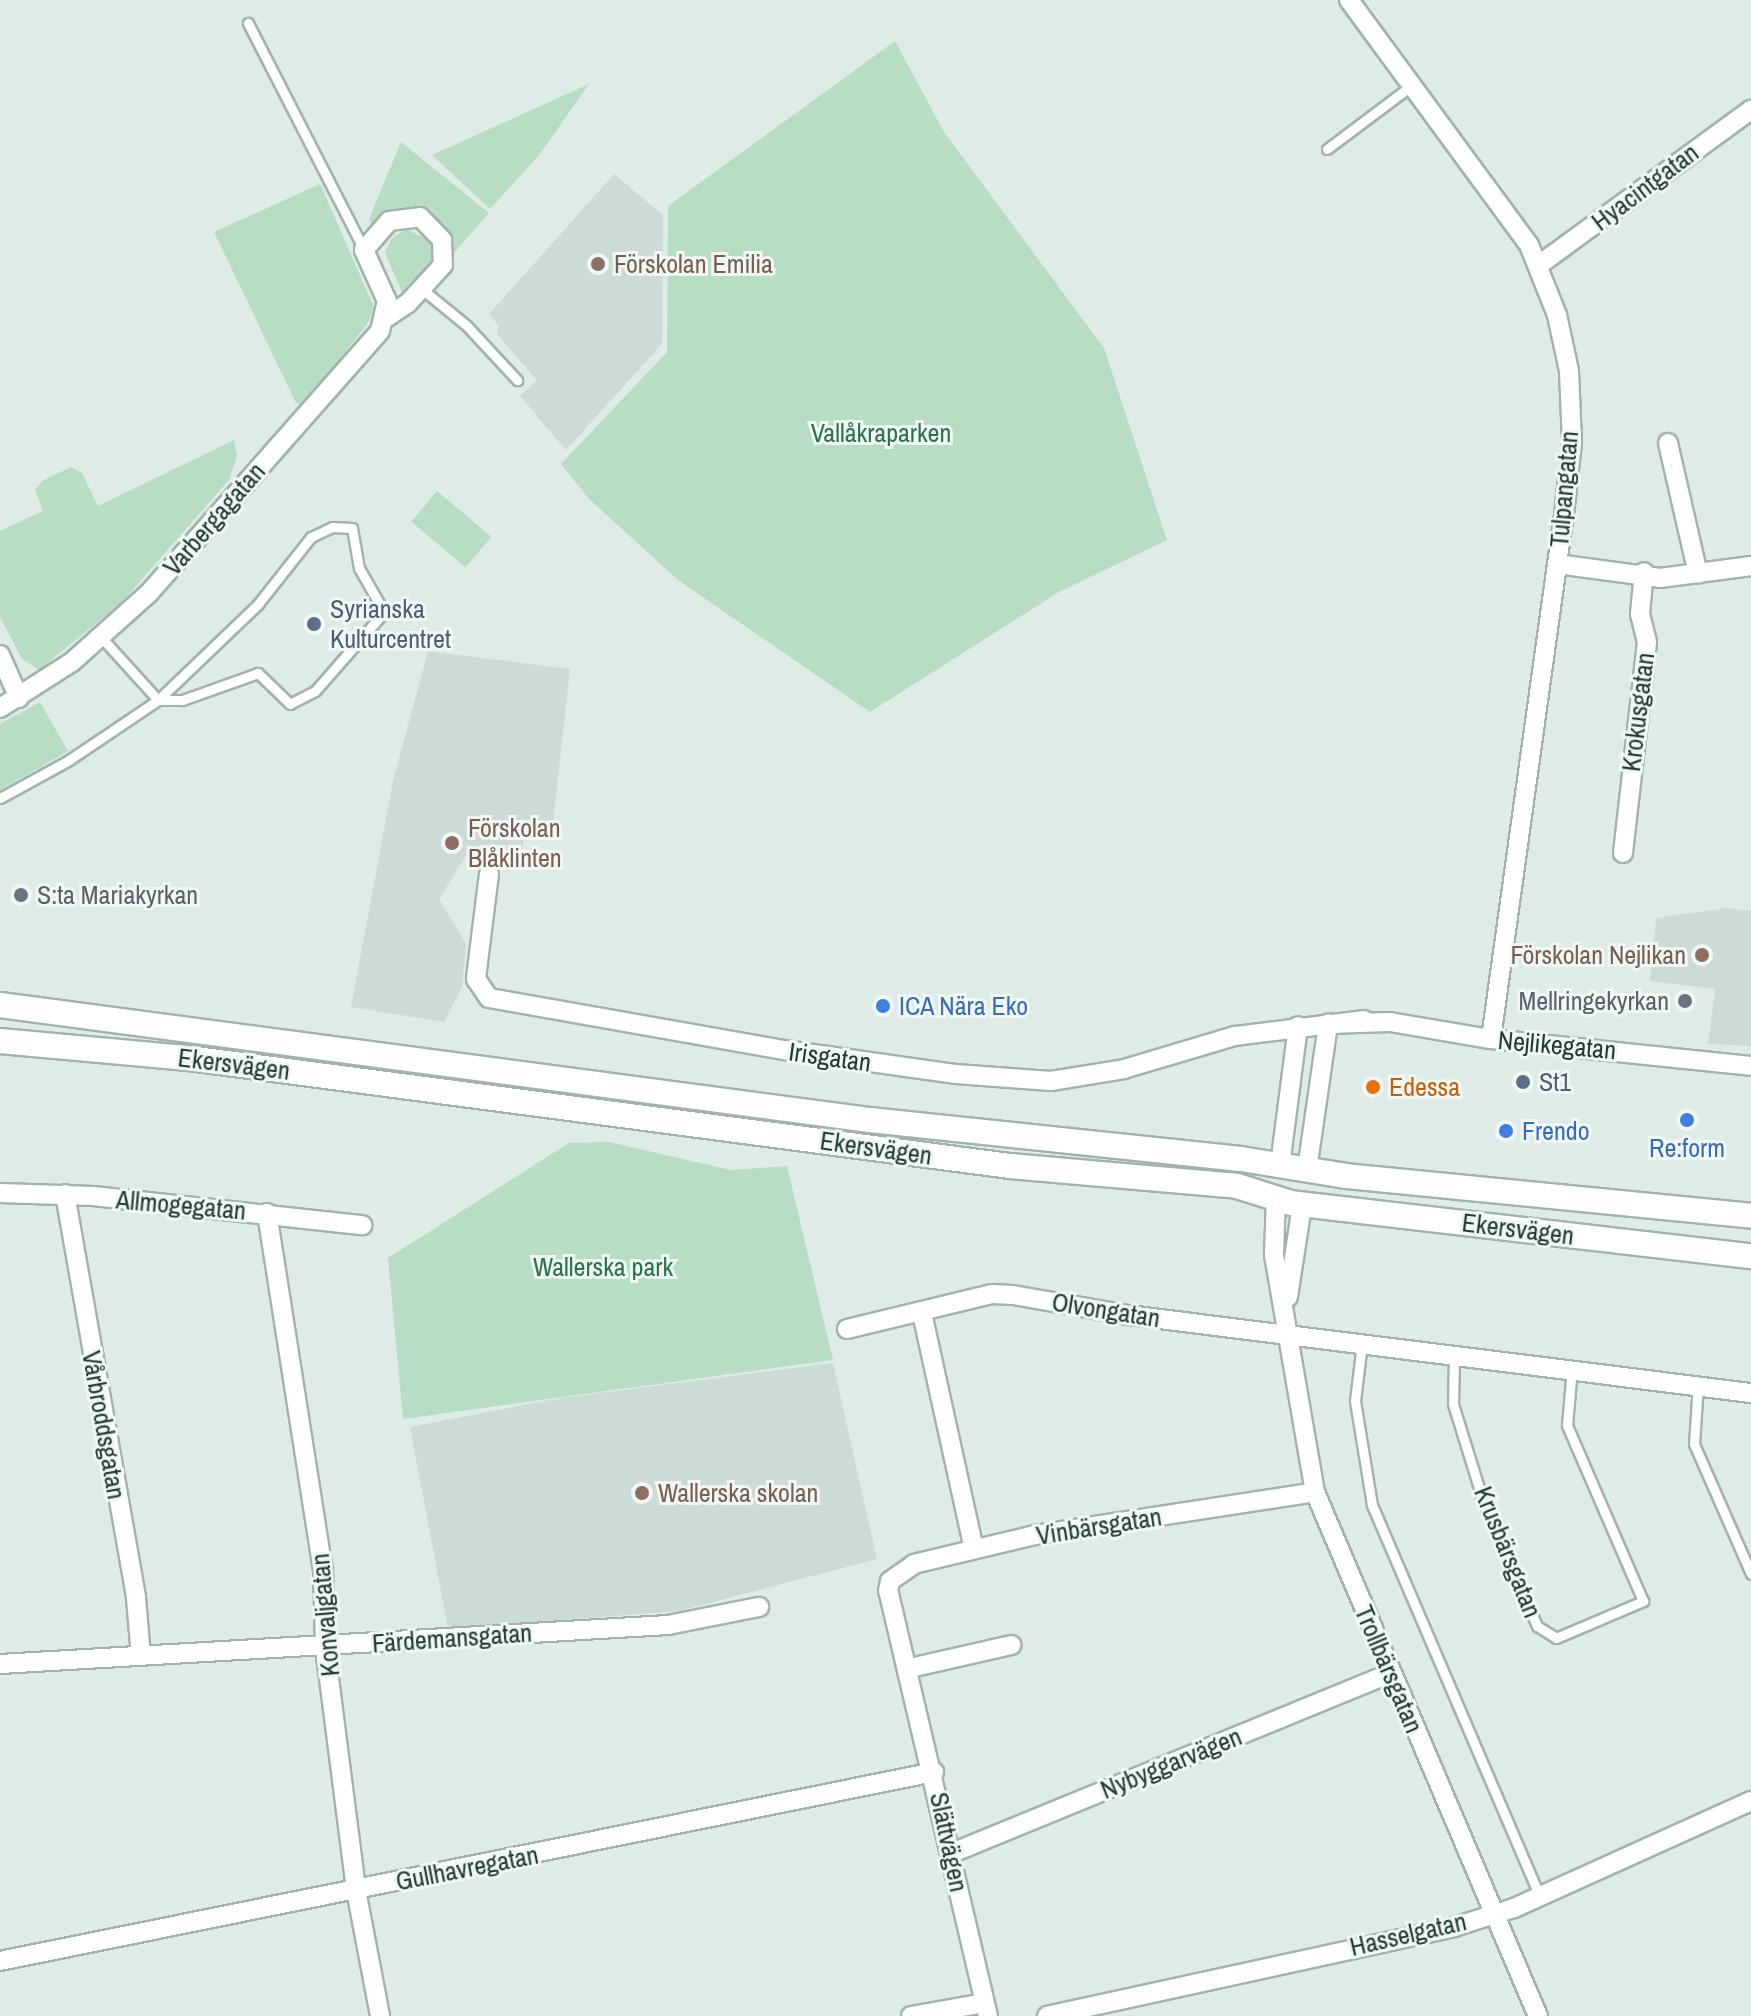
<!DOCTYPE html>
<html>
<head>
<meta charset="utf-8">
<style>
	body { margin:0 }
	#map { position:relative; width:1751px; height:2016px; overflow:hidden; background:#dfebe7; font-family:"Archivo Narrow",sans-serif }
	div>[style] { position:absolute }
	.built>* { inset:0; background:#cddbd6 }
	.green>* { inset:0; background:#b7ddc5; transform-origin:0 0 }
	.roads { filter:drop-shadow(2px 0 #a2b3ae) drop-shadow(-2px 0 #a2b3ae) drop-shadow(0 2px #a2b3ae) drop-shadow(0 -2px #a2b3ae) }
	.lane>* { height:9px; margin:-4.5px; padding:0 4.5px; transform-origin:4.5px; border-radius:4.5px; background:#fff }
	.street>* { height:18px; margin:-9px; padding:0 9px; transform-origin:9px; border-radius:9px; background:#fff }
	.secondary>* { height:24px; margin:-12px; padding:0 12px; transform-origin:12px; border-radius:12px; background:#fff }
	.dots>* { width:22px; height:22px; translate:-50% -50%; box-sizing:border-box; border:4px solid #f0f7f4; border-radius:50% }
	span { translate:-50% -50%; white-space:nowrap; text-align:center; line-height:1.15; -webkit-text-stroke:6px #f0f7f4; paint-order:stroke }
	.street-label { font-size:26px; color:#203b36 }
	.education-label { font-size:26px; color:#785e54 }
	.left { translate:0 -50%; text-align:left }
	.right { translate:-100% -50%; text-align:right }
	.park-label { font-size:26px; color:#29734d }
	.service-label { font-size:26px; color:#4e5e75 }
	.worship-label { font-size:26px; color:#5b616d }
	.shop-label { font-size:26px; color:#366cbe }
	.food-label { font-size:26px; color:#c56008 }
</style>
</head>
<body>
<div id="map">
	<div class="built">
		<i style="clip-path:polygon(614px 174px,663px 215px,662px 344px,566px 450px,520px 396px,537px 380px,497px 334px,499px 326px,489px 314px)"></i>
		<i style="clip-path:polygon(428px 651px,570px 669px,552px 832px,525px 829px,521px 856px,499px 853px,498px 861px,466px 856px,439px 899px,466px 944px,462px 987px,444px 1022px,351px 1007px,393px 781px)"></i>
		<i style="clip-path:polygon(1727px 908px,1751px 911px,1751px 1046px,1708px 1044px,1715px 989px,1650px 981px,1656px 918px)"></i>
		<i style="clip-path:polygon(833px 1363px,877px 1559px,679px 1611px,448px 1629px,410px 1427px,560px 1398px)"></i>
	</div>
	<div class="green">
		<i style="clip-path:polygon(895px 41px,944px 132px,1104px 348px,1167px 540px,1059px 592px,870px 712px,678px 580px,589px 499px,561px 464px,667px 352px,668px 206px)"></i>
		<i style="clip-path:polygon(589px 84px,540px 154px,490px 209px,432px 155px)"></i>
		<i style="clip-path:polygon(401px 142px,489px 213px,452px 255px,452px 237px,432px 216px,375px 234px,369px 219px)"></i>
		<i style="clip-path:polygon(320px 184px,374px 307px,368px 323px,303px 405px,296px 403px,214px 232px)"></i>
		<i style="clip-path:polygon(406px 229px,431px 241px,437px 263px,405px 299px,385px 253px,391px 239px)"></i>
		<i style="clip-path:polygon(234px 440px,237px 455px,229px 480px,122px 602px,39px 670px,22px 659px,0 617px,0 531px,43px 511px,35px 490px,42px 481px,71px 467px,82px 473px,98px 506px)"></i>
		<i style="left:437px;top:491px;width:71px;height:40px;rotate:40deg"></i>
		<i style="clip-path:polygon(40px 702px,68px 751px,0 790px,0 724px)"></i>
		<i style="clip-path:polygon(609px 1142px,731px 1170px,787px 1166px,833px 1360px,403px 1419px,388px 1258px,569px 1143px)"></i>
	</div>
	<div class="roads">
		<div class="lane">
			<i style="left:248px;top:23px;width:255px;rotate:62.9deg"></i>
			<i style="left:1327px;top:149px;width:105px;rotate:-36.9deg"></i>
			<i style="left:422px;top:289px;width:58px;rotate:39.4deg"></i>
			<i style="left:467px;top:326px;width:74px;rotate:47.2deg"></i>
			<i style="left:0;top:798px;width:79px;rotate:-28.8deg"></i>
			<i style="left:69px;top:760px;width:107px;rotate:-34deg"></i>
			<i style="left:158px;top:700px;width:139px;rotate:-43.8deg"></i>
			<i style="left:258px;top:604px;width:85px;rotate:-51.7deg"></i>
			<i style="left:311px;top:537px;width:23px;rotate:-25deg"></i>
			<i style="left:332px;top:527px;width:20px;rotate:3deg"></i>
			<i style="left:352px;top:528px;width:41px;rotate:80.1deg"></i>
			<i style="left:359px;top:568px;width:51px;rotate:60.4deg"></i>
			<i style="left:384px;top:612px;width:105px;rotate:131.1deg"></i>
			<i style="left:315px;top:691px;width:28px;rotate:153deg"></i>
			<i style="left:290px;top:704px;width:45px;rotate:-135.9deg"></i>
			<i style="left:258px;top:673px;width:81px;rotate:160.4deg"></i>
			<i style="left:182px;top:700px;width:24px;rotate:180deg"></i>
			<i style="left:158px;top:700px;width:84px;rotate:-132.1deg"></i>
			<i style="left:1362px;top:1343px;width:58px;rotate:96.9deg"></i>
			<i style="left:1355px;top:1401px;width:105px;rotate:80.7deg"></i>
			<i style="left:1372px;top:1505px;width:426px;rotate:66.8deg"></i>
			<i style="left:1454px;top:1354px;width:50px;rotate:91.1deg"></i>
			<i style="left:1453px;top:1404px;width:105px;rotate:72.8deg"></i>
			<i style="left:1484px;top:1504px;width:133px;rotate:66.5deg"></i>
			<i style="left:1537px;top:1626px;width:22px;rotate:32deg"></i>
			<i style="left:1556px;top:1638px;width:95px;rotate:-23deg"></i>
			<i style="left:1643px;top:1601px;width:192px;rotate:-113.4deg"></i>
			<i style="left:1567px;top:1425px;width:57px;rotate:-85deg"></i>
			<i style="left:1698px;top:1384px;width:60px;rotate:93.8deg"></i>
			<i style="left:1694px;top:1444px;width:142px;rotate:66.3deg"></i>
		</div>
		<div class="street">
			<i style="left:1349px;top:0;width:304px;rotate:53.7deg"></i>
			<i style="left:1529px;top:245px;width:75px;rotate:68.2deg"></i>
			<i style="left:1557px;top:315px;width:57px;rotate:77.9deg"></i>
			<i style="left:1569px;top:371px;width:72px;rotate:87.6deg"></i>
			<i style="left:1572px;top:443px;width:71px;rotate:96.4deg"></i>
			<i style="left:1564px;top:514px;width:530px;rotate:97.92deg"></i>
			<i style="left:1539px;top:265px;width:263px;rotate:-36.2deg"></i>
			<i style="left:1668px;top:443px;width:134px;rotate:77.1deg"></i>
			<i style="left:1557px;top:564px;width:104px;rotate:7.7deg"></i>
			<i style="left:1660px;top:578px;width:92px;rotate:-7.5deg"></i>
			<i style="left:0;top:655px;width:47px;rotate:66.2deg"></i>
			<i style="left:0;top:708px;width:85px;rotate:-32.6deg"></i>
			<i style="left:72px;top:662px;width:103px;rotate:-41.9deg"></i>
			<i style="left:149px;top:593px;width:349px;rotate:-48.6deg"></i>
			<i style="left:380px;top:331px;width:31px;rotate:-77deg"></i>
			<i style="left:387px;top:301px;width:56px;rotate:-114.3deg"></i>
			<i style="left:364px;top:250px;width:38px;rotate:-49deg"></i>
			<i style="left:389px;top:221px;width:31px;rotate:-7deg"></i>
			<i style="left:420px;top:217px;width:32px;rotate:46deg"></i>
			<i style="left:442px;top:240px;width:25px;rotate:88deg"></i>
			<i style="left:443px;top:265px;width:52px;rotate:132.6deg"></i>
			<i style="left:408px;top:303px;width:25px;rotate:146deg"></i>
			<i style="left:1623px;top:853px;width:212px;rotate:-83.5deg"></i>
			<i style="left:1647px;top:642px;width:29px;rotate:-104deg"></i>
			<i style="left:1640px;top:614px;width:42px;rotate:-84.6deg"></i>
			<i style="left:489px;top:874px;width:106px;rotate:97.1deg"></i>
			<i style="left:476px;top:979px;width:23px;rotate:56deg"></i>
			<i style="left:489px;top:998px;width:301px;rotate:10deg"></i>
			<i style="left:785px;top:1050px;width:173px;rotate:8deg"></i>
			<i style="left:956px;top:1074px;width:95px;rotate:4.2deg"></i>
			<i style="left:1051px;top:1081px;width:74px;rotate:-9.3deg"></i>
			<i style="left:1124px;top:1069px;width:116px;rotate:-16.6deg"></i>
			<i style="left:1235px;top:1036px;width:130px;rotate:-7.1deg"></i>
			<i style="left:1280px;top:1165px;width:140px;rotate:-82.6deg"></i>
			<i style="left:1307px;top:1170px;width:148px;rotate:-81.8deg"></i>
			<i style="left:1328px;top:1024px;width:62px;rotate:-1.8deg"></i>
			<i style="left:1390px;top:1022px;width:102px;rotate:9.6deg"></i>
			<i style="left:1491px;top:1039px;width:261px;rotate:5.9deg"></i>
			<i style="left:0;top:1193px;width:93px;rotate:1.8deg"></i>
			<i style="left:93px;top:1196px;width:271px;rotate:6.2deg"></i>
			<i style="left:65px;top:1194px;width:410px;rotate:80deg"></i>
			<i style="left:136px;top:1598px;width:58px;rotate:85.1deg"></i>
			<i style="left:1276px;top:1197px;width:58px;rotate:92deg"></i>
			<i style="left:1274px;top:1255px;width:241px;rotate:80.2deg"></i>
			<i style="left:1315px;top:1492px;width:569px;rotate:66.95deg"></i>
			<i style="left:267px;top:1213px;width:360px;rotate:81.1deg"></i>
			<i style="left:323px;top:1569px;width:78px;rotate:88.5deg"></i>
			<i style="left:325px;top:1647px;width:245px;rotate:82.7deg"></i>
			<i style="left:356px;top:1890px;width:128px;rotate:79.2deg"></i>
			<i style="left:1288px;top:1297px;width:93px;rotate:-81.3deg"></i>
			<i style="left:922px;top:1313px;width:242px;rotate:77.6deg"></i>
			<i style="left:847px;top:1329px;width:149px;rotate:-13.6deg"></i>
			<i style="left:992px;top:1294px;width:21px;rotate:3deg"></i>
			<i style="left:1013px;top:1295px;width:117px;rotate:9.9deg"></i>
			<i style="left:1128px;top:1315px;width:628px;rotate:7.14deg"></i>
			<i style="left:0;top:1664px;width:669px;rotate:-3.34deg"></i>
			<i style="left:668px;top:1625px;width:93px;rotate:-11.2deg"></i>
			<i style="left:910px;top:1668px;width:104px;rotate:-12.8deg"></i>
			<i style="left:952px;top:1853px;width:474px;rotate:-22.3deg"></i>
			<i style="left:0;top:1961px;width:953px;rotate:-11.44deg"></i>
			<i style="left:911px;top:2016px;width:74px;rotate:-10.1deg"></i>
			<i style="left:988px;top:2016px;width:437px;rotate:-103.2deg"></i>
			<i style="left:888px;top:1591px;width:10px;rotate:-79deg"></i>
			<i style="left:890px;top:1581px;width:29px;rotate:-35deg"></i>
			<i style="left:914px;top:1564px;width:124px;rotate:-13.5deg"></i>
			<i style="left:1035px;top:1535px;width:283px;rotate:-8.7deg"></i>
			<i style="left:1047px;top:2016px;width:417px;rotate:-12.3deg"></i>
			<i style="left:1454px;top:1927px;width:63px;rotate:-17.6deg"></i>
			<i style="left:1514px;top:1908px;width:260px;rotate:-24.3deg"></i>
		</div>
		<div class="secondary">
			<i style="left:0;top:1005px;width:878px;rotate:7.53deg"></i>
			<i style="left:870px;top:1120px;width:373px;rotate:6deg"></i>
			<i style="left:1241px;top:1159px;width:106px;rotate:9.2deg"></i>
			<i style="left:1346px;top:1176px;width:407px;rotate:5.6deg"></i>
			<i style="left:0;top:1041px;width:197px;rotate:5.2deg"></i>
			<i style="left:196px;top:1059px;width:821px;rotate:7.49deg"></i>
			<i style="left:1010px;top:1166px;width:228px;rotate:5deg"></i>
			<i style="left:1237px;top:1186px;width:57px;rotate:17.5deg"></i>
			<i style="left:1291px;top:1203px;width:463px;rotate:6.6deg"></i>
		</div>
	</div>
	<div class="dots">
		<i style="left:598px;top:264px;background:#8d6e63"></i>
		<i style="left:314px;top:624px;background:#5c6f8a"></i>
		<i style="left:452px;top:843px;background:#8d6e63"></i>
		<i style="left:21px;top:895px;background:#6b7280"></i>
		<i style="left:1702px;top:955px;background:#8d6e63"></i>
		<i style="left:1685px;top:1001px;background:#6b7280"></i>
		<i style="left:883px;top:1006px;background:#3f7fe0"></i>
		<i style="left:1523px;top:1082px;background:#5c6f8a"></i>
		<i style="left:1373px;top:1087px;background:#e8710a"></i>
		<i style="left:1687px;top:1120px;background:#3f7fe0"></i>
		<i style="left:1506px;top:1131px;background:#3f7fe0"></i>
		<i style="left:642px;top:1493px;background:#8d6e63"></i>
	</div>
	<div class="street-label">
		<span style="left:1645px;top:187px;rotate:-37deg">Hyacintgatan</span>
		<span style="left:1564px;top:489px;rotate:-85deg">Tulpangatan</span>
		<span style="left:214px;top:519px;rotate:-49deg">Varbergagatan</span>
		<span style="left:1638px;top:712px;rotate:-83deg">Krokusgatan</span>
		<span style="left:1557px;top:1045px;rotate:5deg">Nejlikegatan</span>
		<span style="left:830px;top:1057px;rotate:8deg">Irisgatan</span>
		<span style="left:234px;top:1064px;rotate:7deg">Ekersvägen</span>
		<span style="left:876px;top:1148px;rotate:8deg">Ekersvägen</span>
		<span style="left:181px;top:1205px;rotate:5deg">Allmogegatan</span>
		<span style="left:1518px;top:1229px;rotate:7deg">Ekersvägen</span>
		<span style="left:1106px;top:1310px;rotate:9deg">Olvongatan</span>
		<span style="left:104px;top:1425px;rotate:80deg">Vårbroddsgatan</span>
		<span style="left:1099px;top:1526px;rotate:-9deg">Vinbärsgatan</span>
		<span style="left:1508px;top:1552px;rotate:68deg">Krusbärsgatan</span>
		<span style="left:325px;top:1615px;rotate:-95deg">Konvaljgatan</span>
		<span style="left:452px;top:1638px;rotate:-4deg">Färdemansgatan</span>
		<span style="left:1389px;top:1669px;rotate:67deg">Trollbärsgatan</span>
		<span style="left:1171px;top:1763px;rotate:-22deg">Nybyggarvägen</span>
		<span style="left:949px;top:1842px;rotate:78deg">Slättvägen</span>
		<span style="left:467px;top:1868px;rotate:-11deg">Gullhavregatan</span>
		<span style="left:1408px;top:1934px;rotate:-13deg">Hasselgatan</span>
	</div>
	<div class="education-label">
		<span class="left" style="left:614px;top:264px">Förskolan Emilia</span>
		<span class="left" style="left:468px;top:843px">Förskolan<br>Blåklinten</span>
		<span class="right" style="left:1686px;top:955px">Förskolan Nejlikan</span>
		<span class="left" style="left:658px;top:1493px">Wallerska skolan</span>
	</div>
	<div class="park-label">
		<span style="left:881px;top:433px">Vallåkraparken</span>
		<span style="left:603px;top:1267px">Wallerska park</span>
	</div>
	<div class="service-label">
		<span class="left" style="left:330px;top:624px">Syrianska<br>Kulturcentret</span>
		<span class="left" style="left:1539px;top:1082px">St1</span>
	</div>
	<div class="worship-label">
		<span class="left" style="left:37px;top:895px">S:ta Mariakyrkan</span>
		<span class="right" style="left:1669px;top:1001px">Mellringekyrkan</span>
	</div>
	<div class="shop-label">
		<span class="left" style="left:899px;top:1006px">ICA Nära Eko</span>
		<span class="left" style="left:1522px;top:1131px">Frendo</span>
		<span style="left:1687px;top:1148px">Re:form</span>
	</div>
	<div class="food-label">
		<span class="left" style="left:1389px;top:1087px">Edessa</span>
	</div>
</div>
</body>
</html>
